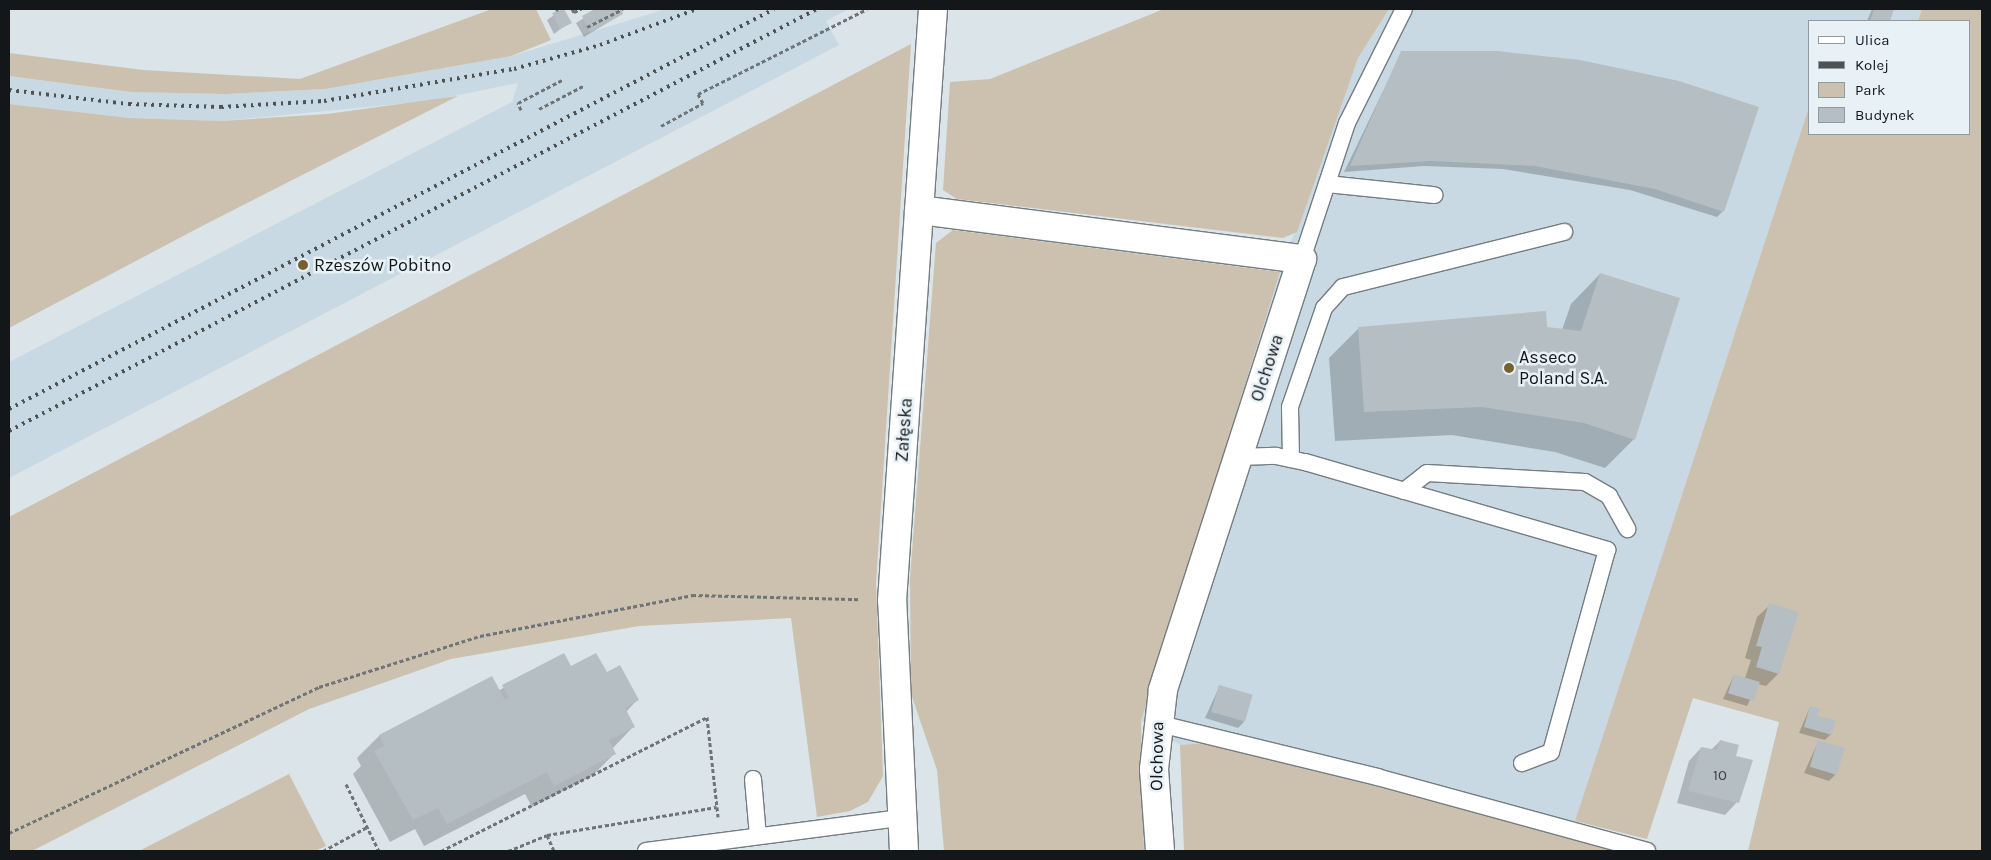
<!DOCTYPE html>
<html>
<head>
<meta charset="utf-8">
<style>
	body { margin:0 }
	#map { position:relative; width:1991px; height:860px; overflow:hidden; background:#dae4e9; font-family:Karla,sans-serif }
	div>[style] { position:absolute }
	.built>* { inset:0; background:#c8d9e3 }
	.green>* { inset:0; background:#cbc1ae }
	.shadow>* { inset:0; background:#0003 }
	.building>* { inset:0; background:#b5bec3; transform-origin:0 0 }
	.path>* { height:3px; margin-top:-1.5px; transform-origin:0; background:repeating-linear-gradient(90deg,#6e7477 0 4px,transparent 0 6.5px) }
	.roads { filter:drop-shadow(1px 0 #747d81) drop-shadow(-1px 0 #747d81) drop-shadow(0 1px #747d81) drop-shadow(0 -1px #747d81) }
	.service>* { height:16px; margin:-8px; padding:0 8px; transform-origin:8px; border-radius:8px; background:#fff }
	.minor>* { height:28px; margin:-14px; padding:0 14px; transform-origin:14px; border-radius:14px; background:#fff }
	.rail>* { height:4px; margin-top:-2px; transform-origin:0; background:repeating-linear-gradient(90deg,#4d5254 0 2.5px,transparent 0 7.5px) }
	.dots>* { width:14px; height:14px; translate:-50% -50%; box-sizing:border-box; border:2px solid #e7f1f6; border-radius:50% }
	span { translate:-50% -50%; white-space:nowrap; text-align:center; line-height:1.15; -webkit-text-stroke:5px #e7f1f6; paint-order:stroke }
	.number-label { font-size:15px; color:#3c4144 }
	.number-label span { -webkit-text-stroke-width:0 }
	.poi-label { font-size:18px; color:#141719 }
	.left { translate:0 -50%; text-align:left }
	.street-label { font-size:18px; color:#141719 }
	.frame { position:absolute; inset:0; border:10px solid #141719; pointer-events:none }
	.legend { position:absolute; left:1808px; top:20px; width:162px; height:115px; box-sizing:border-box; background:#e7f1f6; border:1px solid #939a9e; margin:0; padding:6px 9px; list-style:none; font-size:15px; color:#141719 }
	.legend li { display:flex; align-items:center; gap:10px; height:25px }
	.legend b { width:25px; border:1px solid #939a9e }
</style>
</head>
<body>
<div id="map">
	<div class="built">
		<i style="clip-path:polygon(666px 9px,849px 9px,826px 21px,839px 45px,9px 478px,9px 362px,512px 102px,518px 83px,429px 101px,222px 121px,129px 118px,9px 104px,9px 76px,131px 92px,225px 94px,325px 89px,512px 56px)"></i>
		<i style="clip-path:polygon(1389px 9px,1922px 9px,1918px 21px,1810px 21px,1810px 104px,1570px 836px,1207px 743px,1180px 745px,1141px 721px,1280px 272px,1358px 58px)"></i>
	</div>
	<div class="green">
		<i style="clip-path:polygon(492px 9px,536px 9px,551px 40px,511px 56px,325px 89px,225px 94px,131px 92px,9px 76px,9px 53px,143px 70px,300px 79px)"></i>
		<i style="clip-path:polygon(1164px 9px,1389px 9px,1358px 58px,1297px 232px,1283px 238px,957px 199px,943px 190px,950px 82px,990px 79px)"></i>
		<i style="clip-path:polygon(1922px 9px,1982px 9px,1982px 851px,1748px 851px,1779px 722px,1693px 698px,1647px 839px,1575px 821px,1810px 104px,1810px 134px,1970px 134px,1970px 21px,1918px 21px)"></i>
		<i style="clip-path:polygon(911px 44px,876px 583px,883px 776px,868px 802px,850px 811px,817px 817px,791px 618px,639px 626px,451px 659px,309px 709px,32px 851px,9px 851px,9px 517px)"></i>
		<i style="clip-path:polygon(458px 96px,204px 225px,9px 328px,9px 104px,129px 118px,222px 121px,327px 114px)"></i>
		<i style="clip-path:polygon(953px 230px,1280px 272px,1141px 721px,1144px 851px,944px 851px,937px 770px,911px 694px,910px 578px,936px 243px)"></i>
		<i style="clip-path:polygon(1207px 743px,1570px 836px,1624px 851px,1184px 851px,1180px 745px)"></i>
		<i style="clip-path:polygon(289px 774px,326px 846px,315px 851px,139px 851px)"></i>
	</div>
	<div class="shadow">
		<i style="clip-path:polygon(563px 9px,570px 22px,554px 34px,547px 20px)"></i>
		<i style="clip-path:polygon(598px 9px,619px 9px,622px 14px,584px 37px,576px 23px)"></i>
		<i style="clip-path:polygon(1872px 9px,1893px 9px,1888px 21px,1867px 21px)"></i>
		<i style="clip-path:polygon(1402px 52px,1723px 211px,1717px 217px,1630px 190px,1503px 169px,1424px 166px,1344px 172px)"></i>
		<i style="clip-path:polygon(1600px 274px,1634px 439px,1605px 468px,1555px 452px,1452px 435px,1335px 441px,1329px 358px,1358px 329px,1562px 330px,1571px 304px)"></i>
		<i style="clip-path:polygon(1770px 605px,1797px 613px,1778px 674px,1766px 686px,1758px 684px,1747px 706px,1723px 699px,1734px 675px,1745px 678px,1751px 660px,1745px 658px,1757px 617px)"></i>
		<i style="clip-path:polygon(563px 655px,570px 668px,606px 674px,637px 700px,626px 712px,633px 727px,612px 749px,614px 754px,592px 776px,532px 807px,525px 794px,424px 846px,415px 829px,390px 842px,353px 774px,361px 766px,357px 758px,379px 736px,492px 677px,498px 691px)"></i>
		<i style="clip-path:polygon(1219px 687px,1244px 722px,1238px 728px,1205px 718px)"></i>
		<i style="clip-path:polygon(1810px 707px,1831px 734px,1825px 740px,1799px 733px)"></i>
		<i style="clip-path:polygon(1720px 741px,1735px 757px,1737px 802px,1725px 815px,1677px 803px,1689px 761px,1701px 748px,1711px 750px)"></i>
		<i style="clip-path:polygon(1818px 742px,1835px 775px,1829px 781px,1804px 773px)"></i>
	</div>
	<div class="building">
		<i style="clip-path:polygon(564px 9px,572px 23px,560px 29px,552px 13px)"></i>
		<i style="clip-path:polygon(595px 9px,621px 9px,623px 14px,590px 32px,582px 16px)"></i>
		<i style="clip-path:polygon(1874px 9px,1894px 9px,1890px 21px,1870px 21px)"></i>
		<i style="clip-path:polygon(1401px 51px,1497px 51px,1580px 60px,1679px 81px,1759px 107px,1724px 212px,1655px 189px,1535px 166px,1431px 161px,1350px 166px)"></i>
		<i style="clip-path:polygon(1600px 273px,1680px 298px,1635px 440px,1584px 423px,1482px 407px,1364px 412px,1358px 327px,1546px 311px,1547px 327px,1581px 331px)"></i>
		<i style="clip-path:polygon(1769px 603px,1799px 612px,1779px 674px,1756px 667px,1762px 647px,1756px 646px)"></i>
		<i style="clip-path:polygon(564px 653px,571px 666px,596px 653px,607px 672px,620px 665px,639px 700px,625px 708px,635px 727px,609px 740px,616px 754px,554px 786px,547px 772px,447px 824px,438px 808px,413px 820px,374px 751px,384px 746px,379px 735px,492px 676px,505px 700px,509px 698px,502px 685px)"></i>
		<i style="left:1734px;top:674px;width:27px;height:20px;rotate:17deg"></i>
		<i style="left:1219px;top:685px;width:35px;height:28px;rotate:16deg"></i>
		<i style="clip-path:polygon(1810px 706px,1820px 708px,1817px 716px,1835px 720px,1832px 735px,1804px 727px)"></i>
		<i style="clip-path:polygon(1720px 740px,1739px 745px,1736px 756px,1753px 760px,1739px 803px,1688px 791px,1701px 747px,1717px 750px)"></i>
		<i style="left:1818px;top:740px;width:28px;height:28px;rotate:17deg"></i>
	</div>
	<div class="path">
		<i style="left:557px;top:9px;width:2px;rotate:90deg"></i>
		<i style="left:572px;top:9px;width:4px;rotate:56deg"></i>
		<i style="left:574px;top:12px;width:8px;rotate:-23deg"></i>
		<i style="left:587px;top:27px;width:40px;rotate:-26.6deg"></i>
		<i style="left:539px;top:109px;width:50px;rotate:-27.6deg"></i>
		<i style="left:521px;top:110px;width:8px;rotate:-113deg"></i>
		<i style="left:518px;top:103px;width:50px;rotate:-27.6deg"></i>
		<i style="left:661px;top:126px;width:48px;rotate:-28.7deg"></i>
		<i style="left:703px;top:103px;width:10px;rotate:-119deg"></i>
		<i style="left:698px;top:94px;width:189px;rotate:-26.7deg"></i>
		<i style="left:346px;top:784px;width:75px;rotate:63.8deg"></i>
		<i style="left:9px;top:833px;width:343px;rotate:-25.2deg"></i>
		<i style="left:319px;top:687px;width:169px;rotate:-17.6deg"></i>
		<i style="left:480px;top:636px;width:216px;rotate:-10.9deg"></i>
		<i style="left:692px;top:595px;width:169px;rotate:1.4deg"></i>
		<i style="left:547px;top:835px;width:17px;rotate:66deg"></i>
		<i style="left:323px;top:851px;width:50px;rotate:-28.6deg"></i>
		<i style="left:441px;top:851px;width:298px;rotate:-26.7deg"></i>
		<i style="left:707px;top:717px;width:91px;rotate:83.7deg"></i>
		<i style="left:508px;top:851px;width:42px;rotate:-22.3deg"></i>
		<i style="left:547px;top:835px;width:172px;rotate:-9.4deg"></i>
		<i style="left:717px;top:807px;width:10px;rotate:84deg"></i>
	</div>
	<div class="roads">
		<div class="service">
			<i style="left:1327px;top:184px;width:108px;rotate:5.9deg"></i>
			<i style="left:1302px;top:259px;width:143px;rotate:-71.7deg"></i>
			<i style="left:1347px;top:123px;width:127px;rotate:-63.4deg"></i>
			<i style="left:1238px;top:457px;width:38px;rotate:-2deg"></i>
			<i style="left:1276px;top:456px;width:30px;rotate:12deg"></i>
			<i style="left:1305px;top:462px;width:315px;rotate:16.2deg"></i>
			<i style="left:1607px;top:550px;width:210px;rotate:105.5deg"></i>
			<i style="left:1551px;top:752px;width:31px;rotate:159deg"></i>
			<i style="left:1291px;top:459px;width:52px;rotate:-91.1deg"></i>
			<i style="left:1290px;top:407px;width:105px;rotate:-71deg"></i>
			<i style="left:1324px;top:308px;width:28px;rotate:-48deg"></i>
			<i style="left:1343px;top:287px;width:228px;rotate:-14deg"></i>
			<i style="left:1404px;top:491px;width:29px;rotate:-38deg"></i>
			<i style="left:1427px;top:473px;width:158px;rotate:3.3deg"></i>
			<i style="left:1585px;top:482px;width:28px;rotate:30deg"></i>
			<i style="left:1609px;top:496px;width:38px;rotate:61deg"></i>
			<i style="left:1156px;top:723px;width:228px;rotate:13.7deg"></i>
			<i style="left:1377px;top:777px;width:280px;rotate:15.3deg"></i>
			<i style="left:753px;top:779px;width:57px;rotate:85deg"></i>
			<i style="left:646px;top:851px;width:257px;rotate:-7.4deg"></i>
		</div>
		<div class="minor">
			<i style="left:919px;top:210px;width:386px;rotate:7.3deg"></i>
			<i style="left:1302px;top:259px;width:453px;rotate:107.9deg"></i>
			<i style="left:1163px;top:690px;width:80px;rotate:96.5deg"></i>
			<i style="left:1154px;top:769px;width:82px;rotate:85.8deg"></i>
			<i style="left:904px;top:851px;width:250px;rotate:-92.7deg"></i>
			<i style="left:892px;top:601px;width:593px;rotate:-86.04deg"></i>
		</div>
	</div>
	<div class="rail">
		<i style="left:9px;top:90px;width:121px;rotate:6.7deg"></i>
		<i style="left:129px;top:104px;width:92px;rotate:1.9deg"></i>
		<i style="left:221px;top:107px;width:103px;rotate:-3.3deg"></i>
		<i style="left:324px;top:101px;width:193px;rotate:-9.6deg"></i>
		<i style="left:514px;top:69px;width:89px;rotate:-15.6deg"></i>
		<i style="left:600px;top:45px;width:103px;rotate:-20.4deg"></i>
		<i style="left:9px;top:409px;width:863px;rotate:-27.6deg"></i>
		<i style="left:9px;top:431px;width:912px;rotate:-27.58deg"></i>
	</div>
	<div class="dots">
		<i style="left:303px;top:265px;background:#766030"></i>
		<i style="left:1509px;top:368px;background:#766030"></i>
	</div>
	<div class="number-label">
		<span style="left:1720px;top:776px">10</span>
	</div>
	<div class="poi-label">
		<span class="left" style="left:314px;top:265px">Rzeszów Pobitno</span>
		<span class="left" style="left:1519px;top:368px">Asseco<br>Poland S.A.</span>
	</div>
	<div class="street-label">
		<span style="left:1267px;top:368px;rotate:-72deg">Olchowa</span>
		<span style="left:904px;top:430px;rotate:-86deg">Załęska</span>
		<span style="left:1157px;top:756px;rotate:-89deg">Olchowa</span>
	</div>
	<div class="frame"></div>
	<ul class="legend">
	<li><b style="height:6px;background:#fff"></b>Ulica</li>
	<li><b style="height:6px;background:#4d5254"></b>Kolej</li>
	<li><b style="height:14px;background:#cbc1ae"></b>Park</li>
	<li><b style="height:14px;background:#b5bec3"></b>Budynek</li>
	</ul>
</div>
</body>
</html>
